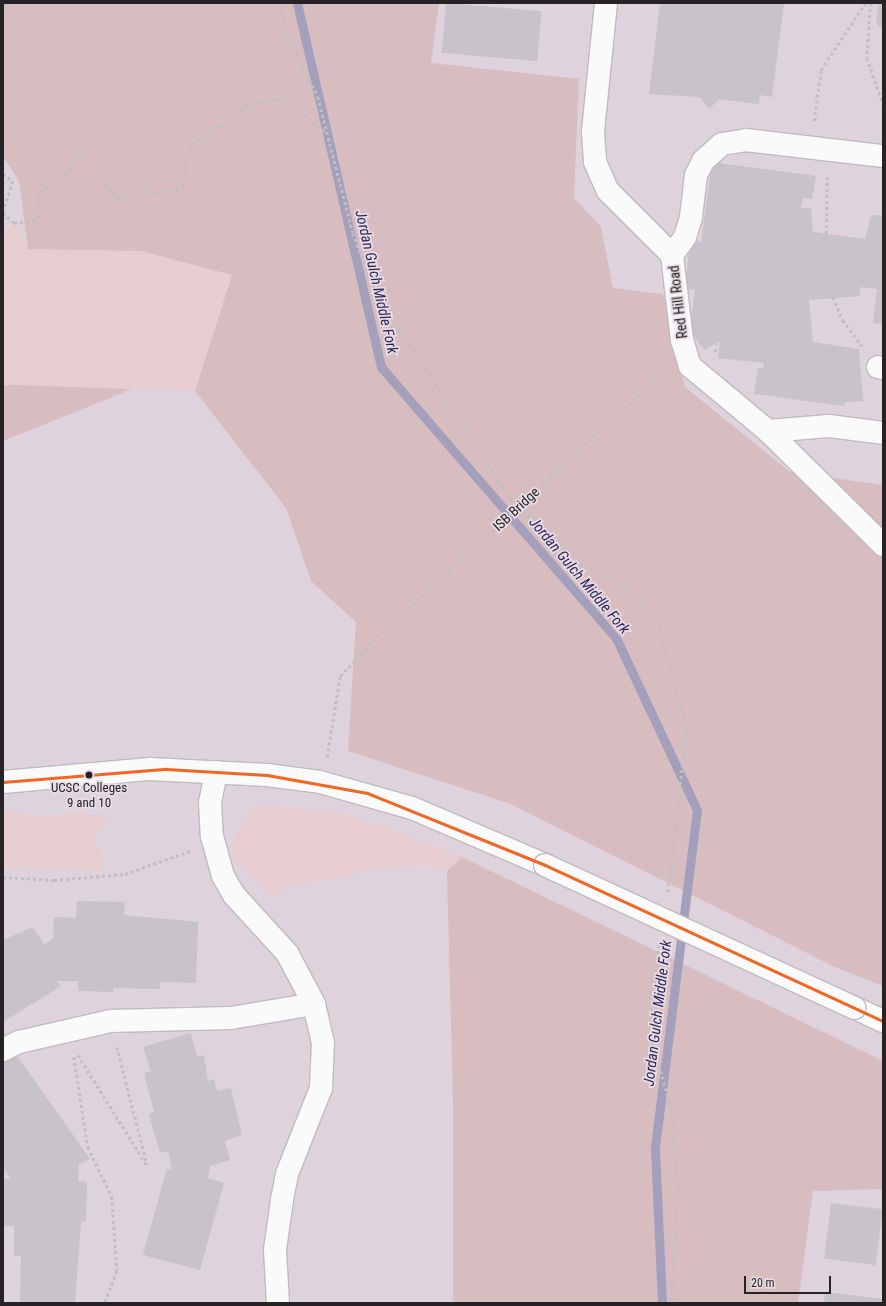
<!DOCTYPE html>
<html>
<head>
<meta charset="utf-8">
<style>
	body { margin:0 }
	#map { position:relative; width:886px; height:1306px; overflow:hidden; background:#e4dfe3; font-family:"Roboto Condensed",sans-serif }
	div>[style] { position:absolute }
	.built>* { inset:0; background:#ded2dc; transform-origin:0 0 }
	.green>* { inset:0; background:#e8cdd0 }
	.forest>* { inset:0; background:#d8bdc0 }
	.stream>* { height:9px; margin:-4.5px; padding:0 4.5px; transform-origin:4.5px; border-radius:4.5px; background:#a49fbb }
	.building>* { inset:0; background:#c8c2ca; transform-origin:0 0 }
	.path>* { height:2.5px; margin-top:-1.25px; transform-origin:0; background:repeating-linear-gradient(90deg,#c2bfc2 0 3px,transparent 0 6px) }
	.roads { filter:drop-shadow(1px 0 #bfbbbe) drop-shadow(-1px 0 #bfbbbe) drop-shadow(0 1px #bfbbbe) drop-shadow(0 -1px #bfbbbe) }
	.minor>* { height:22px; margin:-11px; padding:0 11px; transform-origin:11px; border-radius:11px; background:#fbfafb }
	.major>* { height:22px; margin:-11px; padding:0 11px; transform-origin:11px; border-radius:11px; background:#fbfafb }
	.path-bridge>* { height:2.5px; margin-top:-1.25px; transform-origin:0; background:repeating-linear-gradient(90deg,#c2bfc2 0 3px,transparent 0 6px) }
	.bridges { filter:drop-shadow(1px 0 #bfbbbe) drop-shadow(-1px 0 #bfbbbe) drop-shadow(0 1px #bfbbbe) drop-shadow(0 -1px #bfbbbe) }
	.major-bridge>* { height:22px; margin:-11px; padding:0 11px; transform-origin:11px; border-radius:11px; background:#fbfafb }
	.bus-1>* { height:3px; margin:-1.5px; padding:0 1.5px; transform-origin:1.5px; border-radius:1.5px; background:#f26522 }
	.dots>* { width:11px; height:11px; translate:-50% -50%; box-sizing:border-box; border:2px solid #e7dce4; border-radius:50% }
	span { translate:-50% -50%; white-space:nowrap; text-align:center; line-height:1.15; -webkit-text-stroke:3.5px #e7dce4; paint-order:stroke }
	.bus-label { font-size:13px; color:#262225 }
	.street-label { font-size:14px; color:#262225 }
	.water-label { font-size:15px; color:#2f2657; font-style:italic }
	.frame { position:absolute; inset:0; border:4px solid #262225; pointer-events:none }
	.scale { position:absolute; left:744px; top:1276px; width:87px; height:18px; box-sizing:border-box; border:2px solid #262225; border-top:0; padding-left:5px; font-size:12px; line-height:14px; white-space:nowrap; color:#262225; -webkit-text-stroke:3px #e7dce4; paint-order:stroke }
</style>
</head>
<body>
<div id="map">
	<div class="built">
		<i style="left:3px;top:3px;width:880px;height:1300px"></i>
	</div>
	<div class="green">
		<i style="clip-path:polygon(14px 223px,28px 249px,141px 251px,232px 275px,195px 391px,3px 385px,3px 237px)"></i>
		<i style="clip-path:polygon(265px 804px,344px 815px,394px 830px,462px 857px,447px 871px,428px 865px,369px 868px,350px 877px,290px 885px,274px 899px,232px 857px,234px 838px,249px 814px,255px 807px)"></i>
		<i style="clip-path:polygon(3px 812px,43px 816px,87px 812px,89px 816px,105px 814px,107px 823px,97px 832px,95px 840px,102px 857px,100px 871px,3px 866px)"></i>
	</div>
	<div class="forest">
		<i style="clip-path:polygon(3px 3px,439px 3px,431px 63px,579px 79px,574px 198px,601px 227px,613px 288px,663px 294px,685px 387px,790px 472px,883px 485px,883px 986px,835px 967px,511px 804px,348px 751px,356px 622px,311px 581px,286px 508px,195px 391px,232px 275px,141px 251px,28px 249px,19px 181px,3px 156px)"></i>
		<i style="clip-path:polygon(3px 385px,16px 385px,132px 389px,3px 441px)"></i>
		<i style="clip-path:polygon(462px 857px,883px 1061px,883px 1189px,813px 1191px,798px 1303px,453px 1303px,453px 1102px,447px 871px)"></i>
	</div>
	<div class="stream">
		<i style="left:297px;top:3px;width:374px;rotate:77deg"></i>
		<i style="left:381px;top:367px;width:359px;rotate:49.1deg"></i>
		<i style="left:616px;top:638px;width:190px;rotate:64.8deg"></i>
		<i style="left:697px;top:810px;width:342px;rotate:97.1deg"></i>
		<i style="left:655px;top:1149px;width:154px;rotate:87.4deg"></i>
	</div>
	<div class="building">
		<i style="left:446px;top:3px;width:96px;height:50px;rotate:5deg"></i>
		<i style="clip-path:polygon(660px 3px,784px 3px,772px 97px,760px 95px,759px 104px,719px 99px,709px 109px,700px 97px,649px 94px)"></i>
		<i style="clip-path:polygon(879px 3px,883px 3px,883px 30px,876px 22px)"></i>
		<i style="clip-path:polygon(712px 162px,816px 176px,812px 199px,803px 198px,801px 208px,811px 208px,813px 232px,865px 239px,871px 215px,883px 216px,883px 324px,873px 323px,877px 289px,860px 287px,860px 296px,809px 300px,813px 342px,859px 349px,863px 401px,845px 402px,844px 406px,754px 394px,758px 368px,763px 368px,764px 363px,718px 358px,720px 341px,705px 350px,695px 338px,690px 327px,695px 289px,685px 290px,690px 241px,701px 242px)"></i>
		<i style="clip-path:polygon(77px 901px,125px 902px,124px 915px,198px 922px,196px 983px,160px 982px,160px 989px,113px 988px,113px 992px,78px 991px,78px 981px,57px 981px,61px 986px,3px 1022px,3px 940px,33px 927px,44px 944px,53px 939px,54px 917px,76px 918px)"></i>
		<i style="clip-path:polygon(191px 1033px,197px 1057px,204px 1055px,208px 1081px,214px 1079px,217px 1091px,231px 1088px,242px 1135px,225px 1141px,230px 1160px,210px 1166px,208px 1178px,224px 1183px,200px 1270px,143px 1255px,167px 1168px,172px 1170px,168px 1151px,160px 1153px,149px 1114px,154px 1112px,144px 1073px,151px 1071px,143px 1047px)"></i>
		<i style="clip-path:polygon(15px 1053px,90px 1159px,79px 1164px,78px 1181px,87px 1182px,86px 1221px,81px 1222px,75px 1303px,20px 1303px,21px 1256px,14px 1256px,14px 1226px,3px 1226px,3px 1179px,11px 1179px,3px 1166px,3px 1061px)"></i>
		<i style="left:831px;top:1203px;width:52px;height:56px;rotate:7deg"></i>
		<i style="clip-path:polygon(825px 1292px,883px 1299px,883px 1303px,824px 1303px)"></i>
	</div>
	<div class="path">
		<i style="left:280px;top:3px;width:29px;rotate:78deg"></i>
		<i style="left:286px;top:31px;width:73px;rotate:64.1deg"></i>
		<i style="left:318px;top:97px;width:140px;rotate:75.6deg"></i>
		<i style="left:353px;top:233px;width:64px;rotate:69deg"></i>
		<i style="left:376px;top:293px;width:240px;rotate:56.9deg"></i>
		<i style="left:507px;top:494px;width:100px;rotate:43.8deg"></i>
		<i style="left:579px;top:563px;width:51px;rotate:27.1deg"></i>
		<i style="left:624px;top:586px;width:50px;rotate:47.4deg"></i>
		<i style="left:658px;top:623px;width:109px;rotate:74.6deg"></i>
		<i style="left:687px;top:728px;width:166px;rotate:96.6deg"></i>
		<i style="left:871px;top:3px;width:55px;rotate:94.2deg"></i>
		<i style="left:867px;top:58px;width:49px;rotate:70.8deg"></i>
		<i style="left:814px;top:121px;width:51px;rotate:-82.2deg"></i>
		<i style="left:821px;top:70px;width:80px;rotate:-56.7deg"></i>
		<i style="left:3px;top:174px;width:12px;rotate:35deg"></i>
		<i style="left:13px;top:181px;width:33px;rotate:108deg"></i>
		<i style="left:3px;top:213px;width:15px;rotate:42deg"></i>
		<i style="left:14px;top:223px;width:24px;rotate:-9deg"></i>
		<i style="left:38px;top:219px;width:28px;rotate:-86deg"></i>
		<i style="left:40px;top:191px;width:31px;rotate:-32deg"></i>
		<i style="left:66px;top:175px;width:26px;rotate:-61deg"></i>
		<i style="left:79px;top:152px;width:66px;rotate:49.3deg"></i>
		<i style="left:122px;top:202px;width:29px;rotate:-31deg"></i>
		<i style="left:147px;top:187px;width:9px;rotate:54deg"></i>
		<i style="left:152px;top:194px;width:32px;rotate:-13deg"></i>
		<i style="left:183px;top:187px;width:29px;rotate:-84deg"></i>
		<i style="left:186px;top:158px;width:15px;rotate:-67deg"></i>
		<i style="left:192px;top:144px;width:29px;rotate:-36deg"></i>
		<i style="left:215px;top:127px;width:14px;rotate:-12deg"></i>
		<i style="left:229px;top:124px;width:29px;rotate:-46deg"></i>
		<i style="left:249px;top:103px;width:26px;rotate:-9deg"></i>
		<i style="left:275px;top:99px;width:16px;rotate:15deg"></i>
		<i style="left:290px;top:103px;width:48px;rotate:39deg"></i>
		<i style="left:826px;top:234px;width:58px;rotate:-89deg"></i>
		<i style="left:833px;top:297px;width:25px;rotate:67deg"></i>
		<i style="left:843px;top:320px;width:32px;rotate:54deg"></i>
		<i style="left:715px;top:352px;width:8px;rotate:-83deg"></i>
		<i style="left:659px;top:376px;width:7px;rotate:-16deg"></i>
		<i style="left:327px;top:757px;width:82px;rotate:-80.9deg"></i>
		<i style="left:340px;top:676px;width:48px;rotate:-46.7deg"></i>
		<i style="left:3px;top:877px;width:51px;rotate:3.4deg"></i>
		<i style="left:54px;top:880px;width:71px;rotate:-4.8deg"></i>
		<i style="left:125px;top:874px;width:69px;rotate:-19.5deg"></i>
		<i style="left:659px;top:945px;width:53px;rotate:98.7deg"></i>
		<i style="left:651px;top:997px;width:39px;rotate:90deg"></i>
		<i style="left:651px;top:1036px;width:74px;rotate:74.3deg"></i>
		<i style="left:671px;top:1107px;width:71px;rotate:84.4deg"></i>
		<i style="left:678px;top:1178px;width:125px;rotate:92.7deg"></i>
		<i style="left:117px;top:1047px;width:121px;rotate:75.6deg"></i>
		<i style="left:78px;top:1055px;width:132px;rotate:58deg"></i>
		<i style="left:74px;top:1057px;width:91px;rotate:81.2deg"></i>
		<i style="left:88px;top:1147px;width:55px;rotate:64.4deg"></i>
		<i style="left:112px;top:1197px;width:74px;rotate:86.1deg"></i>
		<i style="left:117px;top:1271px;width:34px;rotate:111deg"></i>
	</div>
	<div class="roads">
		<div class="minor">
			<i style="left:606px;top:3px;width:130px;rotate:95.8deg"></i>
			<i style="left:593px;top:132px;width:30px;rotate:86deg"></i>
			<i style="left:595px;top:162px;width:32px;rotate:66deg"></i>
			<i style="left:608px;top:191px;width:91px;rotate:45deg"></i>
			<i style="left:672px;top:255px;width:86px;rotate:83.3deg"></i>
			<i style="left:682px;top:340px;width:27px;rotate:73deg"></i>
			<i style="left:690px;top:366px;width:102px;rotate:39.8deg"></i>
			<i style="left:768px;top:431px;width:162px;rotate:44.7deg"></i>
			<i style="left:672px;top:255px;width:22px;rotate:-54deg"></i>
			<i style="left:685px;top:237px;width:21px;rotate:-73deg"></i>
			<i style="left:691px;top:217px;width:42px;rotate:-83.2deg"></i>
			<i style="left:696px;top:175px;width:16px;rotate:-63deg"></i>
			<i style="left:703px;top:161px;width:25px;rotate:-42deg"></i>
			<i style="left:722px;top:144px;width:24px;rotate:-9deg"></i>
			<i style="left:746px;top:140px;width:138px;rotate:6.7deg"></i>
			<i style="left:878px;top:367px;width:5px;rotate:11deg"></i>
			<i style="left:768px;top:431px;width:61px;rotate:-4.7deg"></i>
			<i style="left:829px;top:426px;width:54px;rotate:7.4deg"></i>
			<i style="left:216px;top:772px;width:31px;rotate:101deg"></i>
			<i style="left:210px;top:802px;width:34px;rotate:87deg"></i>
			<i style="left:212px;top:836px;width:41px;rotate:74.6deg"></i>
			<i style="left:223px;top:876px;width:22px;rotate:60deg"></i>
			<i style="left:234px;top:895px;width:79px;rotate:47.6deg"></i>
			<i style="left:287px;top:953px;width:58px;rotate:62.1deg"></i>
			<i style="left:314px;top:1004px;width:39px;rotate:77deg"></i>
			<i style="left:323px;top:1042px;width:46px;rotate:92.5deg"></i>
			<i style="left:321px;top:1088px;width:92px;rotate:111.6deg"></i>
			<i style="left:287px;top:1174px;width:26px;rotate:101deg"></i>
			<i style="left:282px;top:1200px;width:50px;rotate:98deg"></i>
			<i style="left:275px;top:1250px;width:53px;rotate:86.8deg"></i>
			<i style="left:3px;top:1050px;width:18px;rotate:-27deg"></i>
			<i style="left:19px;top:1042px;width:94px;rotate:-12.9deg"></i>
			<i style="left:111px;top:1021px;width:120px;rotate:-1.4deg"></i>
			<i style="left:231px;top:1018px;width:84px;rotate:-9.6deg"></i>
		</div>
		<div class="major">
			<i style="left:3px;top:782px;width:148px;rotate:-5.1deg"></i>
			<i style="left:150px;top:769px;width:117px;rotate:2.9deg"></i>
			<i style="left:267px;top:775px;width:53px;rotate:7.5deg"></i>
			<i style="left:320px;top:782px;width:96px;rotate:15.8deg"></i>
			<i style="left:412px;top:808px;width:145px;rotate:23.2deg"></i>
			<i style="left:855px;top:1008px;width:31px;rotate:25deg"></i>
		</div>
	</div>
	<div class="path-bridge">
		<i style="left:373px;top:641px;width:390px;rotate:-42.8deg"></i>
	</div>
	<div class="bridges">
		<div class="major-bridge">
			<i style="left:545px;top:865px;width:341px;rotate:24.8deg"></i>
		</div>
	</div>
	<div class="bus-1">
		<i style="left:3px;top:782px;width:164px;rotate:-4.6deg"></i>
		<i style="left:166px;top:769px;width:101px;rotate:3.4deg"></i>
		<i style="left:267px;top:775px;width:102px;rotate:10.2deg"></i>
		<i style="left:367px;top:793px;width:192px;rotate:22deg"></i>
		<i style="left:545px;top:865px;width:372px;rotate:24.8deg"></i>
	</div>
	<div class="dots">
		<i style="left:89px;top:775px;background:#262225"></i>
	</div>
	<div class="bus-label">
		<span style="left:89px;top:796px">UCSC Colleges<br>9 and 10</span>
	</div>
	<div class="street-label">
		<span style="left:678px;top:302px;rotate:-97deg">Red Hill Road</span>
		<span style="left:516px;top:509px;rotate:-43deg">ISB Bridge</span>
	</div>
	<div class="water-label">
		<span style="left:376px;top:282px;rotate:77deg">Jordan Gulch Middle Fork</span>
		<span style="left:579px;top:576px;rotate:50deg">Jordan Gulch Middle Fork</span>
		<span style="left:658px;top:1013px;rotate:-83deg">Jordan Gulch Middle Fork</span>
	</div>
	<div class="frame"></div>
	<div class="scale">20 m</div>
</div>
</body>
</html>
